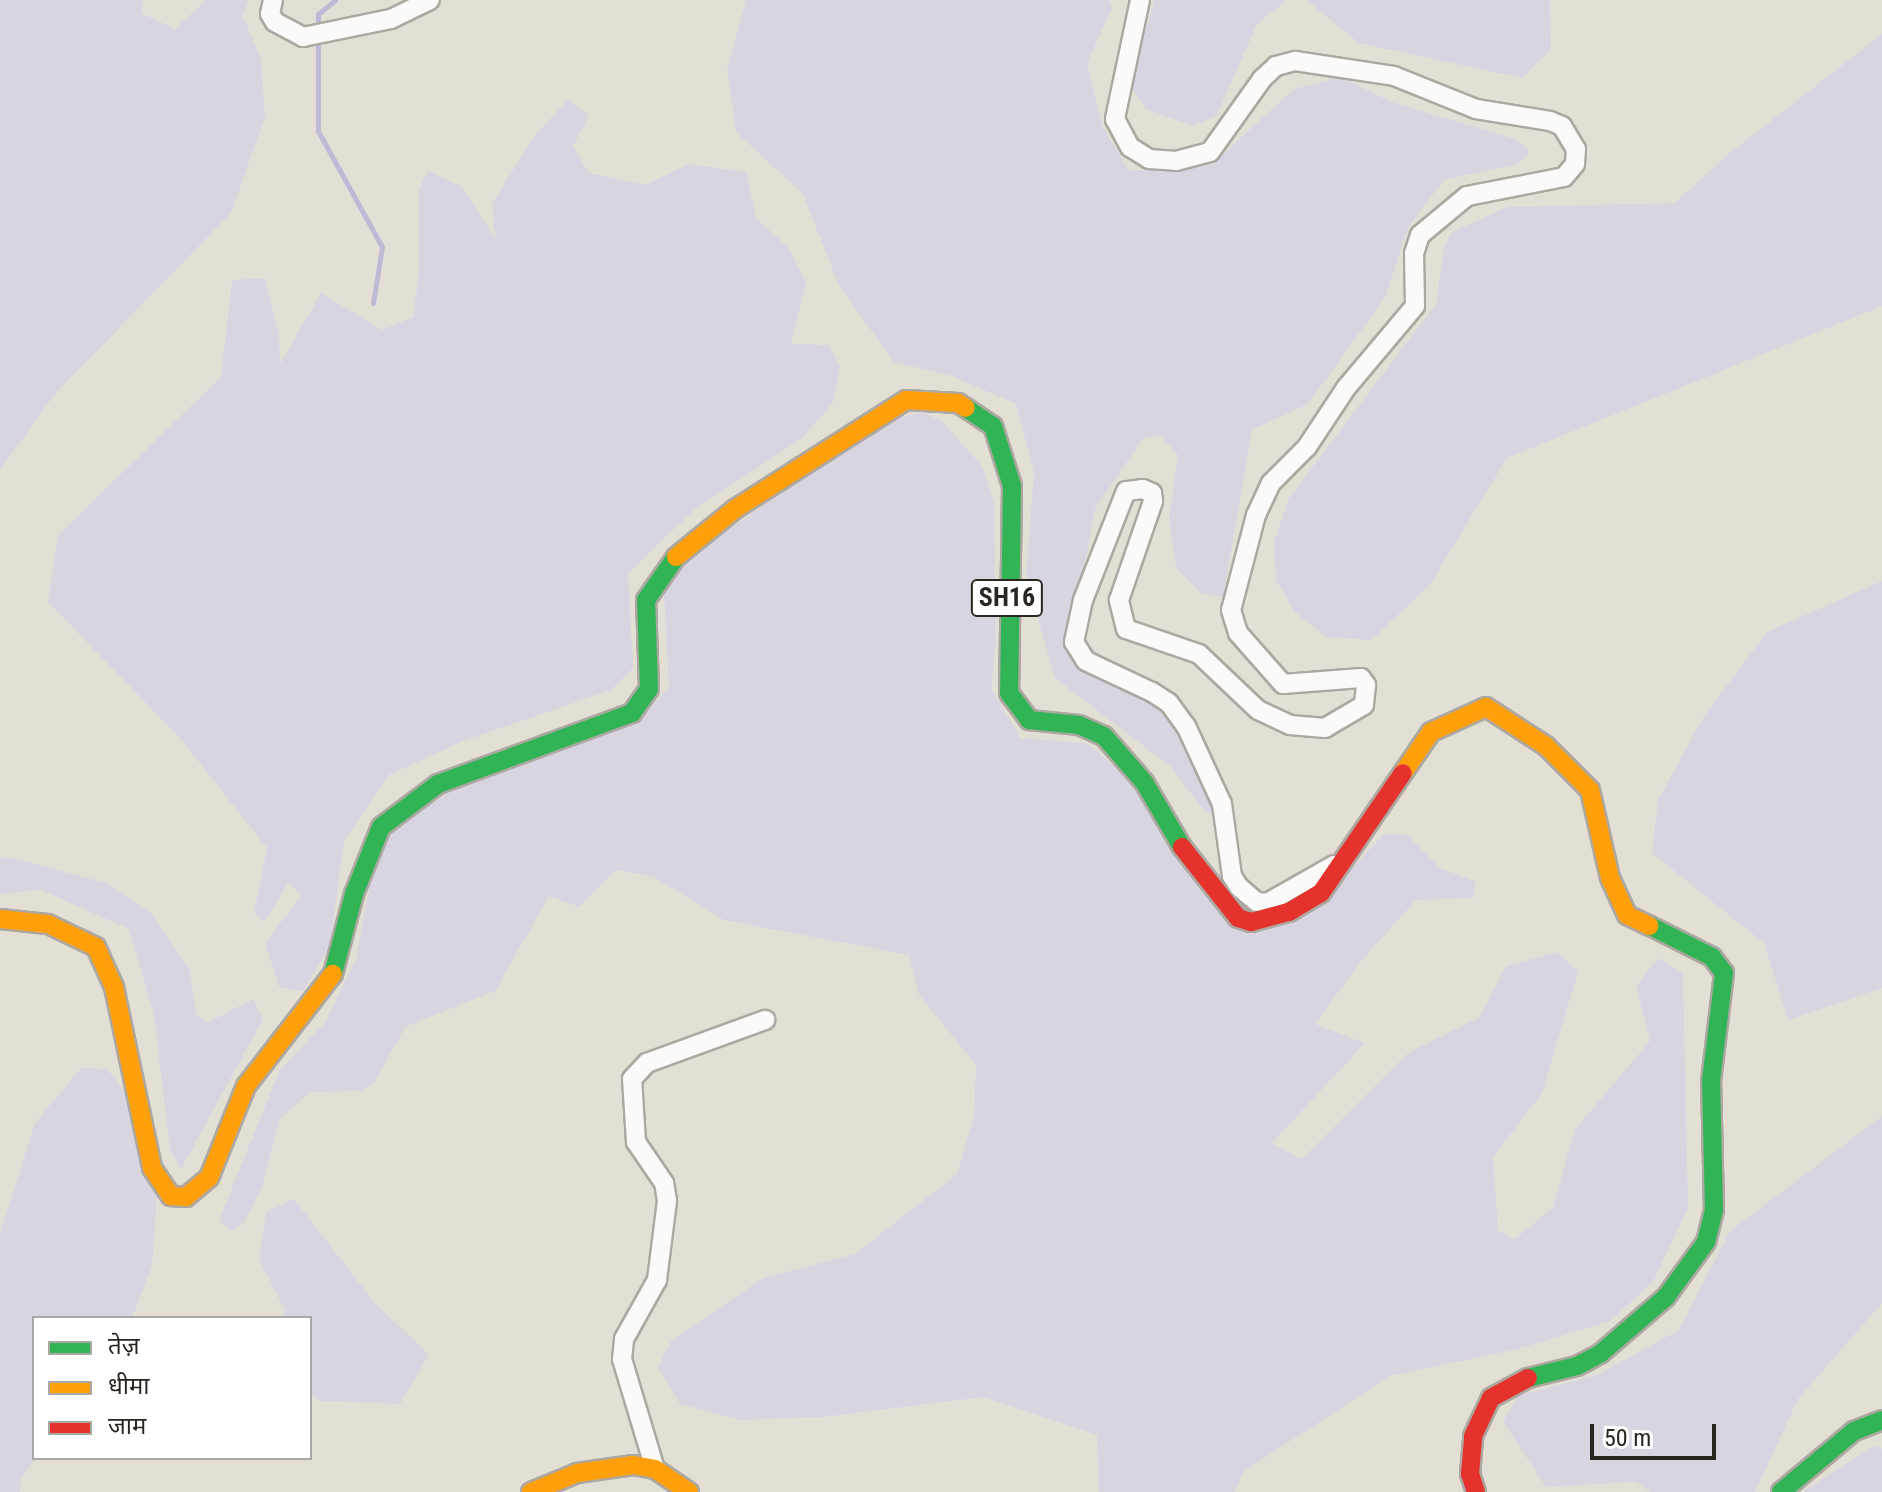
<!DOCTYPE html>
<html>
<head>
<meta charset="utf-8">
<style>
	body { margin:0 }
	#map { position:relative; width:1882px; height:1492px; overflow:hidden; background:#e4dfd5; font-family:"Roboto Condensed","Noto Sans Devanagari",sans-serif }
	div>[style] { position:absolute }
	.green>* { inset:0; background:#d8d5e1 }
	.stream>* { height:5px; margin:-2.5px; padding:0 2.5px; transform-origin:2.5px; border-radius:2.5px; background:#bebad5 }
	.roads { filter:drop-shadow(2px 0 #aca8a1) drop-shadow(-2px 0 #aca8a1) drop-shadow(0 2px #aca8a1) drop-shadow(0 -2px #aca8a1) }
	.street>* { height:18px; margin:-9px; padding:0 9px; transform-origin:9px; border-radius:9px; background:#fbfaf9 }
	.fast>* { height:18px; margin:-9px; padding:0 9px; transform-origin:9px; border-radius:9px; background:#30b455 }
	.slow>* { height:18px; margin:-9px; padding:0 9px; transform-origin:9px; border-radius:9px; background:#ff9f0a }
	.jam>* { height:18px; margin:-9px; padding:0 9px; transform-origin:9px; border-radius:9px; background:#e5322d }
	span { translate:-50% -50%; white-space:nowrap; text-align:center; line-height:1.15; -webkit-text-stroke:7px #fff; paint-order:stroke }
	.shield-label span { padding:2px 6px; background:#fff; border:2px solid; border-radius:6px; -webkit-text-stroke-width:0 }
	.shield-label { font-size:26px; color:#2a261f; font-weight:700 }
	.legend { position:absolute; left:32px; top:1316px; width:280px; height:144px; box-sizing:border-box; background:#fff; border:2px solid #aaa8a5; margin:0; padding:10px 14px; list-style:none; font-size:24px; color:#2a261f }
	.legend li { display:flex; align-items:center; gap:16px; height:40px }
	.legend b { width:40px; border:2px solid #aaa8a5 }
	.scale { position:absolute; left:1590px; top:1424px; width:126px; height:36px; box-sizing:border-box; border:4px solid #2a261f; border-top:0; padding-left:10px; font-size:24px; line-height:28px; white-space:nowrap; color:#2a261f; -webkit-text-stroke:6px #fff; paint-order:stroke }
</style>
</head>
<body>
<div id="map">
	<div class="green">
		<i style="clip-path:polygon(0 0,143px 0,141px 13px,175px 29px,206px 0,249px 0,243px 16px,261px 59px,265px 117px,231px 213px,55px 394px,0 470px)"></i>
		<i style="clip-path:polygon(746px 0,1109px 0,1112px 8px,1087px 63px,1102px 125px,1129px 171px,1211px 165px,1294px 89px,1340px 77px,1392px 102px,1518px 140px,1530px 152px,1518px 164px,1444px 180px,1408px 227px,1386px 296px,1308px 404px,1252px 430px,1223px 597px,1202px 594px,1176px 568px,1169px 518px,1178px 455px,1160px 435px,1143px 438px,1095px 509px,1077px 604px,1082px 639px,1177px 719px,1222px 812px,1215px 817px,1201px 807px,1171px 767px,1055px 678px,1026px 578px,1034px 472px,1016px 404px,952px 376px,894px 362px,839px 286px,803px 194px,736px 132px,727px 69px)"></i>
		<i style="clip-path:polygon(1155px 0,1287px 0,1257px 24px,1217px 115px,1193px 126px,1146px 109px,1129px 84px)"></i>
		<i style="clip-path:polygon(1306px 0,1550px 0,1551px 50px,1522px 78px,1359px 43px)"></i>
		<i style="clip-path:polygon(1882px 34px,1882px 306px,1507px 458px,1429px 586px,1371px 640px,1326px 637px,1296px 613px,1276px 581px,1274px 542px,1289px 498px,1436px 304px,1444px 247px,1452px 232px,1507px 207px,1675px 203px,1726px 156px)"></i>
		<i style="clip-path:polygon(568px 100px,589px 115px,573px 146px,589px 173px,645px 185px,689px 164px,746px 172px,756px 218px,789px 248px,806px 282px,791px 344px,829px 345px,840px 366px,833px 403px,801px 439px,695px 509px,628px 573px,633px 668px,611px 690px,463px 741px,389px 775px,344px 841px,330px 946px,303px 991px,279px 987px,265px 943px,301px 896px,289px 882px,264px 922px,254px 913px,267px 848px,179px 737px,48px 602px,58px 535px,221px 377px,232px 280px,265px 278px,279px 335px,280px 364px,321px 293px,382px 330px,413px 317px,419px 274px,419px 189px,428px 171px,462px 187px,495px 238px,492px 203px,536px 134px)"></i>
		<i style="clip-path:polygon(922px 412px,942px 421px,982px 466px,994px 503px,996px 641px,991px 689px,1020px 738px,1085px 743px,1135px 781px,1246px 930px,1341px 880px,1384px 834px,1407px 835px,1440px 868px,1476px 882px,1473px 898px,1416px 900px,1361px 961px,1315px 1024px,1365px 1043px,1272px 1143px,1302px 1159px,1408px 1053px,1480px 1017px,1506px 966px,1558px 952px,1578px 972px,1542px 1093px,1493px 1157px,1498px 1231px,1515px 1239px,1553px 1207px,1575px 1129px,1650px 1041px,1636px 986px,1658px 958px,1683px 973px,1688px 1208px,1653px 1282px,1610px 1321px,1518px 1349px,1390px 1376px,1243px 1472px,1235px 1492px,1099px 1492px,1097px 1435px,983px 1397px,823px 1417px,740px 1420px,680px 1404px,658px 1367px,671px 1341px,763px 1278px,855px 1254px,957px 1174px,974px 1115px,976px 1065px,919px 995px,909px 955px,724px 920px,654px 877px,616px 870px,579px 907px,549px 896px,495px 991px,405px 1027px,375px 1082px,361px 1091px,310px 1092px,280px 1119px,262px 1187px,243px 1224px,231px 1231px,219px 1220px,279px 1072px,326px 1021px,356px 959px,374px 864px,392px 830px,457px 787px,649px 708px,669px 687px,663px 575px,885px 421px)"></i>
		<i style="clip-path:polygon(1882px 581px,1882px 988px,1788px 1020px,1764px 943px,1652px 853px,1658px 800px,1704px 716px,1767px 632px)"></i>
		<i style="clip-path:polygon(0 858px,14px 858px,109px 884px,152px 914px,190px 970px,196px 1014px,207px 1023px,253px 999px,263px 1019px,181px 1169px,170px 1150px,154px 1015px,129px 929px,41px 890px,0 894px)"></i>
		<i style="clip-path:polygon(81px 1068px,107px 1069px,136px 1105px,159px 1168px,152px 1266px,132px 1318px,34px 1318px,36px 1458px,21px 1479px,20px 1492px,0 1492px,0 1233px,35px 1123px)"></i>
		<i style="clip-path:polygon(1882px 1116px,1882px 1303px,1798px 1399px,1755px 1492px,1650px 1492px,1636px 1482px,1546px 1487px,1503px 1422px,1518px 1396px,1599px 1374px,1679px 1330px,1730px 1231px)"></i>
		<i style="clip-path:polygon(294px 1199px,374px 1302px,429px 1355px,400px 1404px,322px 1401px,310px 1394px,310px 1318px,280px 1318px,285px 1310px,259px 1259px,266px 1212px)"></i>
		<i style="clip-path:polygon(1875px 1445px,1882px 1449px,1882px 1492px,1802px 1492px)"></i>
	</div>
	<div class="stream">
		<i style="left:318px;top:28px;width:14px;rotate:-90deg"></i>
		<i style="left:318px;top:14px;width:22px;rotate:-39deg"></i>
		<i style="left:318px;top:38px;width:93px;rotate:90deg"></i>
		<i style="left:318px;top:131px;width:132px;rotate:61.1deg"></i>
		<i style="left:382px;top:247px;width:57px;rotate:99.1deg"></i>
	</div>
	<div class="roads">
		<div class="street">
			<i style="left:273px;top:0;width:14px;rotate:102deg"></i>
			<i style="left:270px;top:14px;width:9px;rotate:58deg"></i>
			<i style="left:275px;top:22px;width:32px;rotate:28deg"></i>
			<i style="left:303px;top:37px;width:90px;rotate:-11.6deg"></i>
			<i style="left:391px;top:19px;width:43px;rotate:-26deg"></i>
			<i style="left:1140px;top:0;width:122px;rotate:101.9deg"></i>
			<i style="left:1115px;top:119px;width:32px;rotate:62deg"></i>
			<i style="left:1130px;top:147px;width:22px;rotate:32deg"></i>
			<i style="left:1149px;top:159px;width:27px;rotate:4deg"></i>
			<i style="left:1176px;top:161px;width:35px;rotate:-15deg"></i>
			<i style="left:1210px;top:152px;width:90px;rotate:-54.5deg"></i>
			<i style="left:1262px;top:79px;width:19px;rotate:-43deg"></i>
			<i style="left:1276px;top:66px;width:20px;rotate:-15deg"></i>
			<i style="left:1295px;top:61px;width:100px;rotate:8.6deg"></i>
			<i style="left:1394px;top:76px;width:88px;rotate:21.9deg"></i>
			<i style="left:1476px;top:109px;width:75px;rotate:9.2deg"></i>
			<i style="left:1550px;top:121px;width:13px;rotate:23deg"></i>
			<i style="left:1562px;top:126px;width:27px;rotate:59deg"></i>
			<i style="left:1576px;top:149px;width:15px;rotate:94deg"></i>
			<i style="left:1575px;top:164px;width:17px;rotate:130deg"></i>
			<i style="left:1564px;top:177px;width:99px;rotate:168.9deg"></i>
			<i style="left:1467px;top:196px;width:61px;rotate:140.3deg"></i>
			<i style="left:1420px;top:235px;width:19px;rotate:108deg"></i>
			<i style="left:1414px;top:253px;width:53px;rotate:88.9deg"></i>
			<i style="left:1415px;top:306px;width:107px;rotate:130.1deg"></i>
			<i style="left:1346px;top:388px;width:71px;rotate:123.5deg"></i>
			<i style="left:1307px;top:447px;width:51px;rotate:135deg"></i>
			<i style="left:1271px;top:483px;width:35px;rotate:115deg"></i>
			<i style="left:1256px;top:515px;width:98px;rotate:104.7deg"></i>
			<i style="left:1231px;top:610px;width:24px;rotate:73deg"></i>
			<i style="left:1238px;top:633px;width:68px;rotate:48.6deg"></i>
			<i style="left:1283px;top:684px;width:78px;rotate:-4.4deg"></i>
			<i style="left:1361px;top:678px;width:9px;rotate:54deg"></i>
			<i style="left:1366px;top:685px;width:20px;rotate:96deg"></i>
			<i style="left:1364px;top:705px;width:45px;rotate:149.5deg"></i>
			<i style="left:1325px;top:728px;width:35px;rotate:-175deg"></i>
			<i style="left:1290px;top:725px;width:35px;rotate:-155deg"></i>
			<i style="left:1258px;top:710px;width:81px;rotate:-136.5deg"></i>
			<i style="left:1199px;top:654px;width:77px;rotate:-161.1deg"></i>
			<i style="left:1126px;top:629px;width:30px;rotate:-104deg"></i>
			<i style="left:1119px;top:600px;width:105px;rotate:-71deg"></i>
			<i style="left:1153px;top:501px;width:8px;rotate:-97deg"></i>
			<i style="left:1152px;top:493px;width:10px;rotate:-156deg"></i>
			<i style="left:1143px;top:489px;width:17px;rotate:173deg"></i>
			<i style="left:1126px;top:491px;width:117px;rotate:111.5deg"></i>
			<i style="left:1083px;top:600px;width:43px;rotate:102.1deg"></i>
			<i style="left:1074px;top:642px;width:22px;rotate:58deg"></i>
			<i style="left:1086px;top:661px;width:73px;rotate:25.2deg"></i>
			<i style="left:1152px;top:692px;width:20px;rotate:33deg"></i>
			<i style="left:1169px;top:703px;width:29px;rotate:54deg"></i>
			<i style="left:1186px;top:726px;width:86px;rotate:65.2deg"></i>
			<i style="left:1222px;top:804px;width:73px;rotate:82.1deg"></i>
			<i style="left:1232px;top:876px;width:13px;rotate:58deg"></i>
			<i style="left:1239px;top:887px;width:23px;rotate:40deg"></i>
			<i style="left:1257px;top:902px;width:10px;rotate:6deg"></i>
			<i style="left:1267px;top:903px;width:77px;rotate:-29.6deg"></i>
			<i style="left:655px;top:1469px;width:115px;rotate:-106.7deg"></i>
			<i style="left:622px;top:1359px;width:20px;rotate:-84deg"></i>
			<i style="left:624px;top:1339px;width:68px;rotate:-60.8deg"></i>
			<i style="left:657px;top:1280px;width:80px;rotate:-82.8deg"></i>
			<i style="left:667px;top:1201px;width:18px;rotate:-99deg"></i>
			<i style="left:664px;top:1183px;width:50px;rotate:-124.3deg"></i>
			<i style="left:636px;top:1142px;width:63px;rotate:-93.6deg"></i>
			<i style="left:632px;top:1079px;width:22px;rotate:-47deg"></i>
			<i style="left:647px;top:1063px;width:126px;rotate:-20deg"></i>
		</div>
		<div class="fast">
			<i style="left:966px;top:408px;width:32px;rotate:34deg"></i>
			<i style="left:993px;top:426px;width:63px;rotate:72.4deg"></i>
			<i style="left:1012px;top:486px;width:207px;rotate:90.8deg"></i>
			<i style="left:1009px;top:693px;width:34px;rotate:53deg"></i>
			<i style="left:1029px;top:720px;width:50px;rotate:5.7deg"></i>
			<i style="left:1079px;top:725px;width:27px;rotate:24deg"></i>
			<i style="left:1104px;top:736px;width:61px;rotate:49deg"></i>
			<i style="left:1144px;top:782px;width:75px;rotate:59.7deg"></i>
			<i style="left:333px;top:974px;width:83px;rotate:-75.3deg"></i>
			<i style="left:354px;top:894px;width:72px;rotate:-68.1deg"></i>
			<i style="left:381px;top:827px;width:71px;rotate:-37deg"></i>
			<i style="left:438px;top:784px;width:207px;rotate:-20.1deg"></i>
			<i style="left:632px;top:713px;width:29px;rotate:-55deg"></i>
			<i style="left:649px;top:689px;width:89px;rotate:-91.9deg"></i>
			<i style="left:646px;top:600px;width:52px;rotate:-55.1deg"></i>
			<i style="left:1528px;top:1378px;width:50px;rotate:-13.8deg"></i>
			<i style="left:1577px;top:1366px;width:27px;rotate:-28deg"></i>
			<i style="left:1601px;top:1353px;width:86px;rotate:-40.7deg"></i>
			<i style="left:1666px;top:1297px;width:68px;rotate:-54deg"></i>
			<i style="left:1706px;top:1242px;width:33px;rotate:-76deg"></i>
			<i style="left:1714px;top:1210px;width:129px;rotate:-91.3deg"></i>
			<i style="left:1711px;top:1081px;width:109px;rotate:-83.1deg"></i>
			<i style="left:1724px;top:973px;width:20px;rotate:-127deg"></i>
			<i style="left:1712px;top:957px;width:69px;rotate:-153.4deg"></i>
			<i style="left:1781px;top:1492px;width:95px;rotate:-39.9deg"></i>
			<i style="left:1854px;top:1431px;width:30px;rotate:-21deg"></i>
		</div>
		<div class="slow">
			<i style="left:676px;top:557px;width:76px;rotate:-39.1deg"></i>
			<i style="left:735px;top:509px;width:203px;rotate:-32.5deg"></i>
			<i style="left:906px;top:400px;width:52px;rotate:3.3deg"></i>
			<i style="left:958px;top:403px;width:9px;rotate:32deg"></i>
			<i style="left:1403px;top:773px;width:50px;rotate:-55.7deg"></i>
			<i style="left:1431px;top:732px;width:60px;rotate:-24.4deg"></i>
			<i style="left:1486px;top:707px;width:72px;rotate:33deg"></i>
			<i style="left:1546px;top:746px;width:62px;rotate:45deg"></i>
			<i style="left:1590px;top:790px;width:90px;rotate:77.2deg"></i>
			<i style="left:1610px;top:878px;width:41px;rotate:65.3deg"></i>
			<i style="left:1627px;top:915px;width:25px;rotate:26deg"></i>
			<i style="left:0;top:919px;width:48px;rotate:5.9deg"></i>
			<i style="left:48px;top:924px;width:53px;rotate:25.6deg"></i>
			<i style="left:96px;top:947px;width:44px;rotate:65.8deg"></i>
			<i style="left:114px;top:987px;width:185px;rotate:78.1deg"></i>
			<i style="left:152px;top:1168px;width:34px;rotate:56deg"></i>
			<i style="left:171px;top:1196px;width:15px;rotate:4deg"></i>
			<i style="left:186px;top:1197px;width:30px;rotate:-40deg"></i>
			<i style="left:209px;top:1178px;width:99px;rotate:-68.1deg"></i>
			<i style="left:246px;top:1086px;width:142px;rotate:-52.2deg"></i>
			<i style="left:531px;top:1492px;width:50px;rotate:-22.4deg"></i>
			<i style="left:577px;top:1473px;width:57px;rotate:-8.1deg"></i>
			<i style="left:633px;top:1465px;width:22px;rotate:10deg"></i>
			<i style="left:655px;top:1469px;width:41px;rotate:34.1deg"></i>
		</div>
		<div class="jam">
			<i style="left:1182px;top:847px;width:90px;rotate:51.7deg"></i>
			<i style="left:1238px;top:918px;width:14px;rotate:17deg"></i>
			<i style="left:1251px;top:922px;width:39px;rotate:-15deg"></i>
			<i style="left:1289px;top:912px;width:37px;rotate:-31deg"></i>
			<i style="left:1321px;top:893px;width:145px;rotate:-55.7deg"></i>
			<i style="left:1476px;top:1492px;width:19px;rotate:-108deg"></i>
			<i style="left:1470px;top:1474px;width:38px;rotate:-85deg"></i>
			<i style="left:1473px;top:1436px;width:42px;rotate:-64.7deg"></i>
			<i style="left:1491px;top:1398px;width:42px;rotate:-28.4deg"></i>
		</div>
	</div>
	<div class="shield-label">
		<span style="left:1007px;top:598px">SH16</span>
	</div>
	<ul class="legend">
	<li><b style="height:10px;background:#30b455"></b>तेज़</li>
	<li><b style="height:10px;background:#ff9f0a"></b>धीमा</li>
	<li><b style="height:10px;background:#e5322d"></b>जाम</li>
	</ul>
	<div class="scale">50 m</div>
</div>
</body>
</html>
